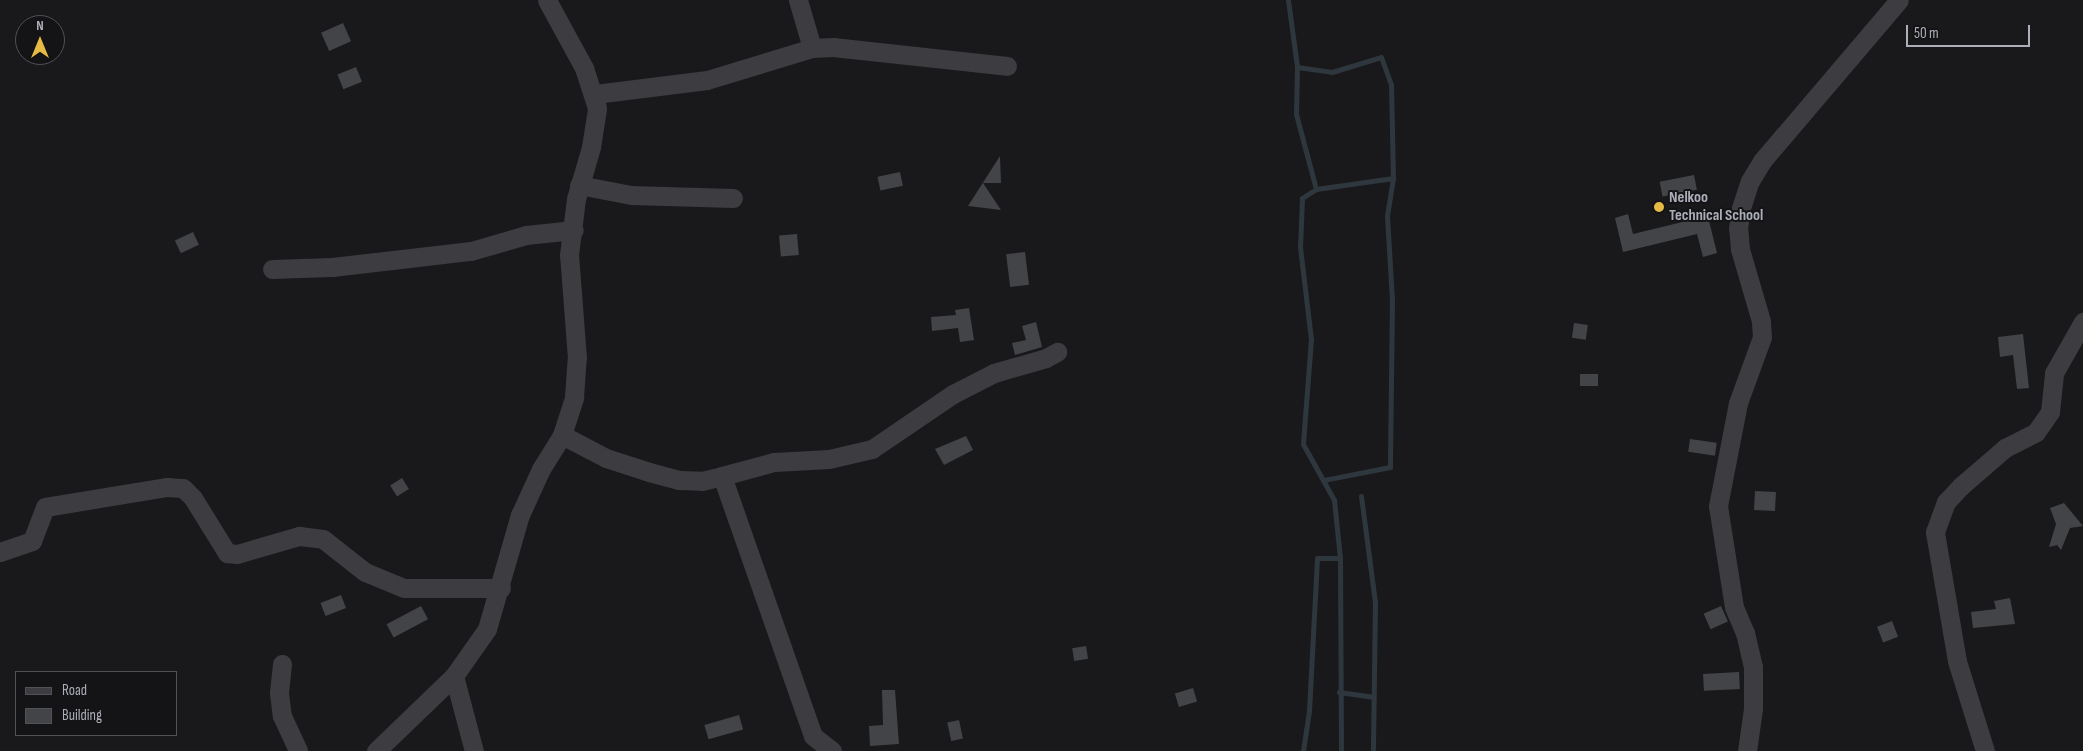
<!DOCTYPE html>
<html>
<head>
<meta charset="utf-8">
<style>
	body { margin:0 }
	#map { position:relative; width:2083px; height:751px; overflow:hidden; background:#19191b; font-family:"Sofia Sans Condensed",sans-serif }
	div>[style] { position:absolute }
	.stream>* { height:5px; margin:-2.5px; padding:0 2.5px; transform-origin:2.5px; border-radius:2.5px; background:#2f373e }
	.building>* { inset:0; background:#434448; transform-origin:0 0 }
	.street>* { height:19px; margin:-9.5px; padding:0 9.5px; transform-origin:9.5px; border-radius:9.5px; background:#3c3c41 }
	.dots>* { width:14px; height:14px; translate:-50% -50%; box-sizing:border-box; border:2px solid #141416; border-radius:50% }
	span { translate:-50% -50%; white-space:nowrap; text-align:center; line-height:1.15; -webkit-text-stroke:4px #141416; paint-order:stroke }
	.poi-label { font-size:16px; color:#acafb9; font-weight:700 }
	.left { translate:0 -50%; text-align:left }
	.legend { position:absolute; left:15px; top:671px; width:162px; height:65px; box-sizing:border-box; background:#141416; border:1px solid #515257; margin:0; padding:6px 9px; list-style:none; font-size:15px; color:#acafb9 }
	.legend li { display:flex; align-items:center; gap:10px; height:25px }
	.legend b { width:25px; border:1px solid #515257 }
	.north { position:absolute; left:15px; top:15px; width:50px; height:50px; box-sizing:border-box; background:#141416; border:1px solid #515257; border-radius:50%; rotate:0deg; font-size:14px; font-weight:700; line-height:20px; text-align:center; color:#acafb9 }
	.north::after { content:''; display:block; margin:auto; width:18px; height:22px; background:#e6bb45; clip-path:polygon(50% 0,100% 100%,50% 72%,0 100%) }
	.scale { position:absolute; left:1906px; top:25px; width:124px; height:22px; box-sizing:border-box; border:2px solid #acafb9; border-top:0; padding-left:6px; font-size:15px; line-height:18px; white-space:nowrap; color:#acafb9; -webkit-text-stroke:4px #141416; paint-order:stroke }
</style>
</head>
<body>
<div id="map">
	<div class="stream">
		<i style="left:1288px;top:0;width:68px;rotate:82.3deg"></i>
		<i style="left:1297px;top:67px;width:35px;rotate:8deg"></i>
		<i style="left:1332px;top:72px;width:51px;rotate:-17deg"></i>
		<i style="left:1381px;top:57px;width:29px;rotate:70deg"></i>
		<i style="left:1391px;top:84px;width:94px;rotate:88.8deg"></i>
		<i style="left:1393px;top:178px;width:38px;rotate:99deg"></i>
		<i style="left:1387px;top:216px;width:83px;rotate:86.6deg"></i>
		<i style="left:1392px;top:299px;width:168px;rotate:90.7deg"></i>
		<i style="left:1390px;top:467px;width:67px;rotate:168.9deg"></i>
		<i style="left:1297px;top:67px;width:47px;rotate:91.2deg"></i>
		<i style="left:1296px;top:114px;width:78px;rotate:75.1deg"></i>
		<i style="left:1316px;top:189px;width:78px;rotate:-8.1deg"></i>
		<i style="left:1316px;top:189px;width:17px;rotate:147deg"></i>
		<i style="left:1302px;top:198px;width:49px;rotate:92.3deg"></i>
		<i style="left:1300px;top:247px;width:93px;rotate:83.2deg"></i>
		<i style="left:1311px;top:339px;width:105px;rotate:94.4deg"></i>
		<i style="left:1303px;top:444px;width:64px;rotate:61deg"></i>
		<i style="left:1334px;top:500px;width:58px;rotate:84.1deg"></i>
		<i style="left:1340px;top:558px;width:193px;rotate:89.7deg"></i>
		<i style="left:1361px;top:496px;width:107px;rotate:82.5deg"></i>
		<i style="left:1375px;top:602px;width:149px;rotate:90.8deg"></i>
		<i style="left:1339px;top:692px;width:34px;rotate:8deg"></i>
		<i style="left:1303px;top:751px;width:40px;rotate:-81.5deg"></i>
		<i style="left:1309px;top:711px;width:153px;rotate:-87deg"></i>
		<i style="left:1317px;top:558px;width:23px"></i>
	</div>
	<div class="building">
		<i style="left:343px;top:23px;width:20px;height:24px;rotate:66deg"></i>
		<i style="left:356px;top:67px;width:16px;height:20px;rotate:68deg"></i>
		<i style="clip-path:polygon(1000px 156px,1001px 183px,983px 183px,1001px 210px,968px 206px)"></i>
		<i style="left:900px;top:172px;width:14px;height:23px;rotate:78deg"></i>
		<i style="left:1694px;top:175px;width:15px;height:35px;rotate:79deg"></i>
		<i style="clip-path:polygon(1628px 214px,1633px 234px,1703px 217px,1704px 222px,1708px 217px,1717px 253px,1703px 257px,1697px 234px,1623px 252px,1615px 218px)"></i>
		<i style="left:193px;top:232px;width:14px;height:20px;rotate:65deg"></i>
		<i style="left:797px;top:234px;width:21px;height:18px;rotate:85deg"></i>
		<i style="left:1025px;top:252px;width:33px;height:19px;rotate:83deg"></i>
		<i style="clip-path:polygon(969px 308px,974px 340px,960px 342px,958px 328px,932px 331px,931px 317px,956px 315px,955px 310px)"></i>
		<i style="clip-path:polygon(1036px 322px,1042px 347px,1015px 355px,1012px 343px,1026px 340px,1022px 326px)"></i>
		<i style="left:1574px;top:323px;width:14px;height:15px;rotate:8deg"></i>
		<i style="clip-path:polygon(2023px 334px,2029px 388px,2017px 389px,2013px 355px,2000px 357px,1998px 337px)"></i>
		<i style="left:1580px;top:374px;width:18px;height:12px"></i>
		<i style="clip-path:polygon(966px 436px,973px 450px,944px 465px,935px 449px)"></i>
		<i style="left:1690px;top:439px;width:27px;height:13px;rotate:8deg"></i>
		<i style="left:402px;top:478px;width:13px;height:14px;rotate:58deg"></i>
		<i style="left:1755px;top:491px;width:21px;height:19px;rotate:3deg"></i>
		<i style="clip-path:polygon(2064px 503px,2083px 526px,2070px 528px,2061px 550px,2057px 545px,2049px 547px,2056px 524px,2050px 508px)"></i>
		<i style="left:341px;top:595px;width:14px;height:22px;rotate:69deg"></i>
		<i style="clip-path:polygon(2010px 598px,2015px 624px,1973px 628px,1971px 612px,1996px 609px,1994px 601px)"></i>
		<i style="left:421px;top:606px;width:15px;height:39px;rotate:62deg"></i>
		<i style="left:1721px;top:606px;width:17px;height:19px;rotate:66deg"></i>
		<i style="left:1892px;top:621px;width:17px;height:16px;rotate:69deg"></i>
		<i style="left:1086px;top:646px;width:13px;height:14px;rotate:81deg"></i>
		<i style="left:1739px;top:672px;width:17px;height:36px;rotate:87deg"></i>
		<i style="left:1193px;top:688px;width:14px;height:19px;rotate:73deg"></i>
		<i style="clip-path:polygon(882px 690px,895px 690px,899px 744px,870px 746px,869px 726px,883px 725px)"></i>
		<i style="left:739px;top:715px;width:15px;height:36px;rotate:74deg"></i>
		<i style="left:959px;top:720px;width:19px;height:12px;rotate:78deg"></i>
	</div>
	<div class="street">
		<i style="left:798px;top:0;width:50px;rotate:73.7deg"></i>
		<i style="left:595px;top:94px;width:113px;rotate:-7.1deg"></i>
		<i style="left:707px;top:80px;width:110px;rotate:-16.9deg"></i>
		<i style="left:812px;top:48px;width:21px;rotate:-3deg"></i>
		<i style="left:833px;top:47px;width:175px;rotate:6.2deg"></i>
		<i style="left:579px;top:185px;width:53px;rotate:10.9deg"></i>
		<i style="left:631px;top:195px;width:102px;rotate:1.7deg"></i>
		<i style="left:272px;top:269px;width:60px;rotate:-1.9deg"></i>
		<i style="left:332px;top:267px;width:140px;rotate:-6.6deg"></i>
		<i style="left:471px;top:251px;width:57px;rotate:-16.2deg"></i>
		<i style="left:526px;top:235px;width:48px;rotate:-5.9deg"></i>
		<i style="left:562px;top:435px;width:50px;rotate:27.6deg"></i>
		<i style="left:606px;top:458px;width:45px;rotate:18deg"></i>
		<i style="left:649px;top:472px;width:31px;rotate:15deg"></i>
		<i style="left:679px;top:480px;width:23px;rotate:2deg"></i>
		<i style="left:702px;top:481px;width:21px;rotate:-14deg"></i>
		<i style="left:722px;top:476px;width:275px;rotate:70.7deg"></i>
		<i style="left:813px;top:736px;width:24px;rotate:38deg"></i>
		<i style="left:722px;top:476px;width:54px;rotate:-15.1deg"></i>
		<i style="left:774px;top:462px;width:55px;rotate:-3.1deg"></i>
		<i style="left:829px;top:459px;width:44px;rotate:-13.1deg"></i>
		<i style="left:872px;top:449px;width:98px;rotate:-34.2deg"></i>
		<i style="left:953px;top:394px;width:46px;rotate:-27.1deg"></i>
		<i style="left:994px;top:373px;width:54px;rotate:-16.1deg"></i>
		<i style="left:1046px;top:358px;width:13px;rotate:-29deg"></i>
		<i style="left:0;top:552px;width:34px;rotate:-19deg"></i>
		<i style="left:32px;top:541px;width:36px;rotate:-69deg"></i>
		<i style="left:45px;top:507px;width:124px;rotate:-9.3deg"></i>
		<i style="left:167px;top:487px;width:16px;rotate:4deg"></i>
		<i style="left:183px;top:488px;width:14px;rotate:45deg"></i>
		<i style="left:193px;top:498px;width:65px;rotate:58.3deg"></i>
		<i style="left:227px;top:553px;width:10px;rotate:6deg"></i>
		<i style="left:237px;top:554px;width:65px;rotate:-16.2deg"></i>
		<i style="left:299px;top:536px;width:24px;rotate:7deg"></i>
		<i style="left:323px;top:539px;width:53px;rotate:38.2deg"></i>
		<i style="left:365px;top:572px;width:42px;rotate:22.3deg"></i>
		<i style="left:404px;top:588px;width:97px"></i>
		<i style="left:282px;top:664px;width:29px;rotate:96deg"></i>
		<i style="left:279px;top:693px;width:23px;rotate:83deg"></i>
		<i style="left:282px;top:716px;width:38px;rotate:65deg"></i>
		<i style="left:454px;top:676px;width:78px;rotate:75.1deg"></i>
		<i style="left:376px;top:751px;width:108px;rotate:-43.9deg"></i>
		<i style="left:454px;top:676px;width:57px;rotate:-54.9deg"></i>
		<i style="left:487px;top:629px;width:119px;rotate:-73.9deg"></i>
		<i style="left:520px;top:515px;width:51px;rotate:-65.5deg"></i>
		<i style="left:541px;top:469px;width:40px;rotate:-58deg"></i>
		<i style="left:562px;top:435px;width:40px;rotate:-72deg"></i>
		<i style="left:574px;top:397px;width:39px;rotate:-86deg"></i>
		<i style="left:577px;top:358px;width:103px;rotate:-94.4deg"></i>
		<i style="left:569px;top:255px;width:56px;rotate:-82.9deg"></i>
		<i style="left:576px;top:199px;width:54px;rotate:-73.9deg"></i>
		<i style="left:591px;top:147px;width:39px;rotate:-81deg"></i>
		<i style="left:597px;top:108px;width:42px;rotate:-108deg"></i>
		<i style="left:584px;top:68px;width:77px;rotate:-118.6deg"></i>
		<i style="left:1747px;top:751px;width:42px;rotate:-81.9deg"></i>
		<i style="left:1753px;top:709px;width:42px;rotate:-90deg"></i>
		<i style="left:1753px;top:667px;width:35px;rotate:-103deg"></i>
		<i style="left:1745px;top:633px;width:28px;rotate:-113deg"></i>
		<i style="left:1734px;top:607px;width:102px;rotate:-99deg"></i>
		<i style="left:1718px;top:506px;width:105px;rotate:-79deg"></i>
		<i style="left:1738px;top:403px;width:70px;rotate:-70deg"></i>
		<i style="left:1762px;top:337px;width:16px;rotate:-94deg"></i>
		<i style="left:1761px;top:321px;width:75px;rotate:-106.3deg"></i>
		<i style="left:1740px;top:249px;width:21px;rotate:-95deg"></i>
		<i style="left:1738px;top:228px;width:20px;rotate:-81deg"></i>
		<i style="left:1741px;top:208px;width:28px;rotate:-72deg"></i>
		<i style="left:1750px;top:181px;width:23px;rotate:-59deg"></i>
		<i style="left:1762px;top:161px;width:211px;rotate:-49.6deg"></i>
		<i style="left:1985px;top:751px;width:94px;rotate:-107.3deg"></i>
		<i style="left:1957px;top:661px;width:131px;rotate:-99.7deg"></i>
		<i style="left:1935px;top:532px;width:32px;rotate:-70deg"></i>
		<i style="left:1946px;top:502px;width:22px;rotate:-47deg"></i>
		<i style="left:1961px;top:486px;width:58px;rotate:-40.8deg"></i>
		<i style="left:2005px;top:448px;width:35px;rotate:-27deg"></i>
		<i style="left:2036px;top:432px;width:24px;rotate:-55deg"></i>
		<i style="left:2050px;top:412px;width:39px;rotate:-84deg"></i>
		<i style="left:2054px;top:373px;width:59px;rotate:-60.4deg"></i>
	</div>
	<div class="dots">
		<i style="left:1659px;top:207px;background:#e6bb45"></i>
	</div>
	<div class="poi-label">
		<span class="left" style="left:1669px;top:207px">Nelkoo<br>Technical School</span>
	</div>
	<ul class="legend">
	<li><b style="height:6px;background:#3c3c41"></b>Road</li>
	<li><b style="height:14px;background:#434448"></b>Building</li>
	</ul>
	<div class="north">N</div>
	<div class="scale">50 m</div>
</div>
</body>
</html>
